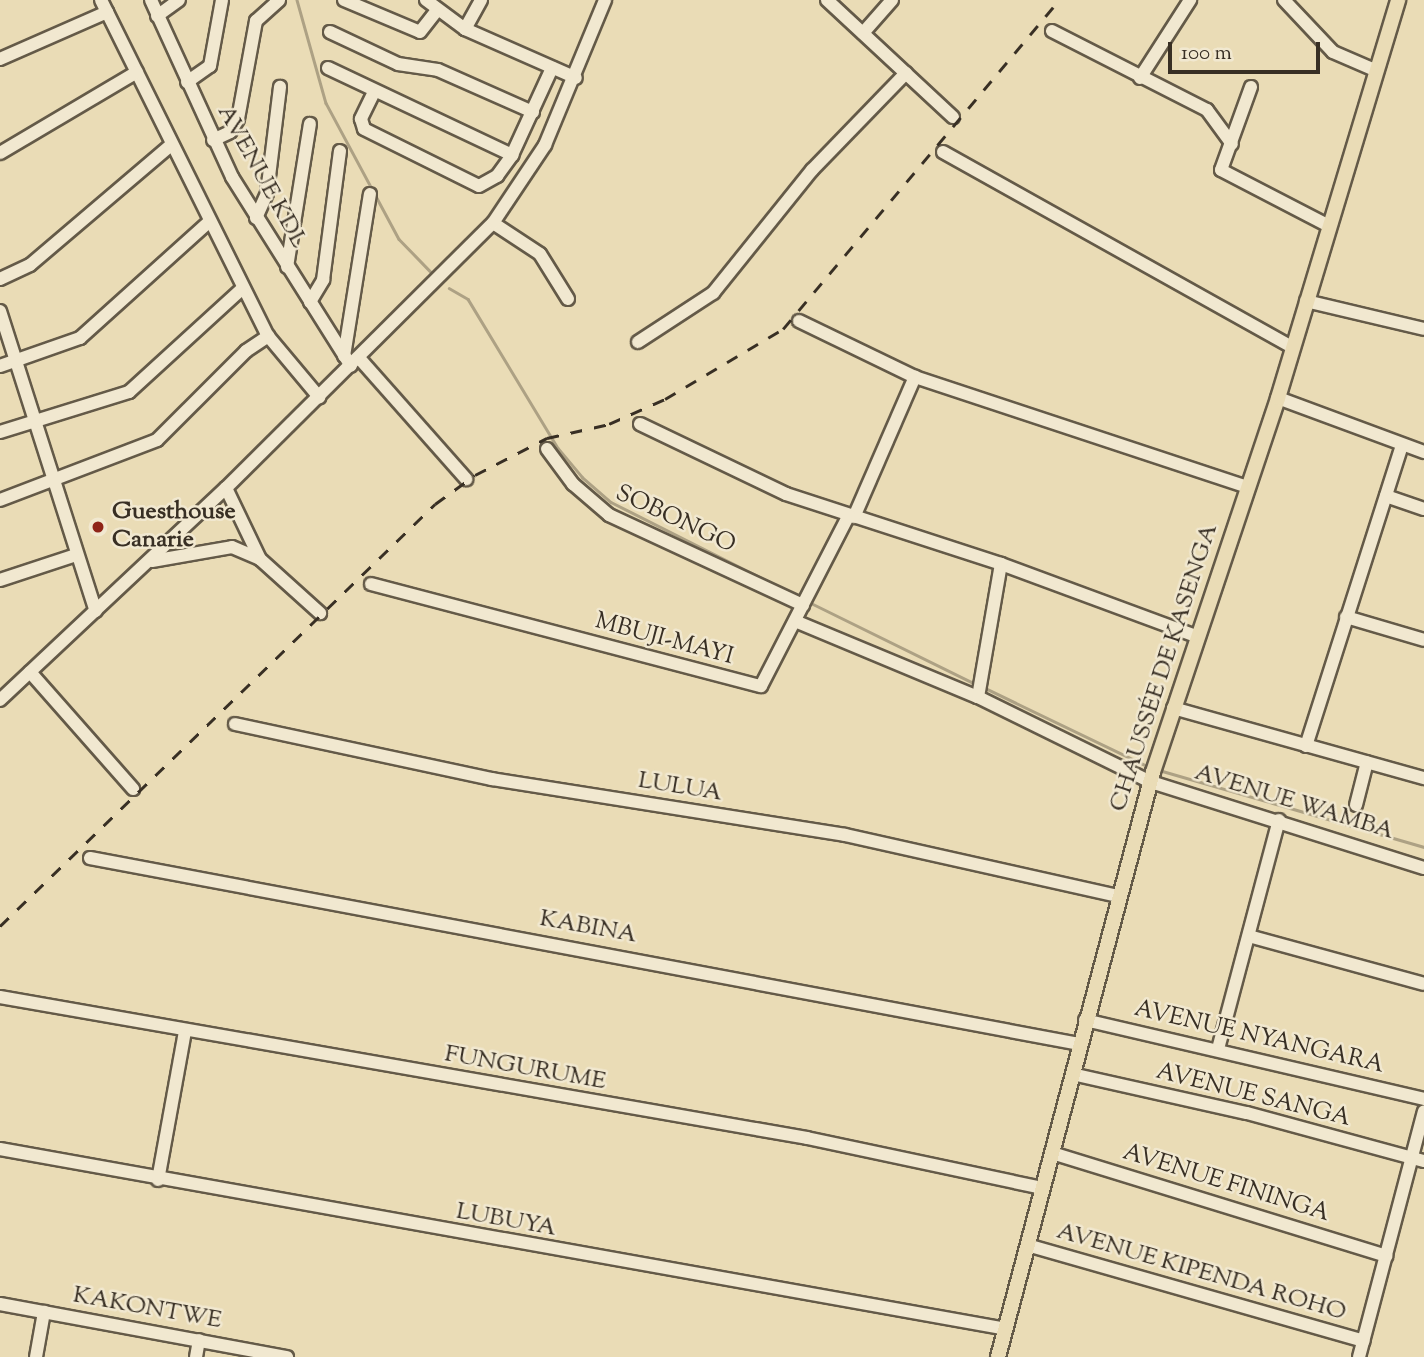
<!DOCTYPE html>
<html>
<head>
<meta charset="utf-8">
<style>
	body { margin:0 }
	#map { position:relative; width:1424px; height:1357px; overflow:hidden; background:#eadcb6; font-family:"Sorts Mill Goudy",serif }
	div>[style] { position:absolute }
	.stream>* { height:2.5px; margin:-1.25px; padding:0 1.25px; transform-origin:1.25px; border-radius:1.25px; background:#ada184 }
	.roads { filter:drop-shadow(2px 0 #645a48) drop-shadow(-2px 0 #645a48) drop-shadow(0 2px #645a48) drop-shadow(0 -2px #645a48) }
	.minor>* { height:12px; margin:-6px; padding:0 6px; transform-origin:6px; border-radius:6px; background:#f1e8d0 }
	.major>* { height:14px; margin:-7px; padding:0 7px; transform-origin:7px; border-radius:7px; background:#eadcb6 }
	.rail>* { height:2.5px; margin-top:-1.25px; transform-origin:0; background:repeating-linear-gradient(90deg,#382f24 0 12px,transparent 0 24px) }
	.dots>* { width:19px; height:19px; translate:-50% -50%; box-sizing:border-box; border:4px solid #f1e8d0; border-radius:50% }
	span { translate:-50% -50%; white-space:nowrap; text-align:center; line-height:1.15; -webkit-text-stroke:5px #f1e8d0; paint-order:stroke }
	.street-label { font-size:24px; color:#382f24 }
	.poi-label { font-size:24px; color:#382f24; font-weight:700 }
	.left { translate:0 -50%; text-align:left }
	.scale { position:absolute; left:1168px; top:42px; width:152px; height:32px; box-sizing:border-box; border:4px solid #382f24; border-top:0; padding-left:9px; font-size:21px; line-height:24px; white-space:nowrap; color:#382f24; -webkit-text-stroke:5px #f1e8d0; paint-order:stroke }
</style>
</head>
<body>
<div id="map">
	<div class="stream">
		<i style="left:297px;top:0;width:107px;rotate:74.3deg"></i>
		<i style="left:326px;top:103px;width:154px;rotate:61.8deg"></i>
		<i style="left:399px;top:239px;width:45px;rotate:45.9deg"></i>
		<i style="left:449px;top:288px;width:22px;rotate:30deg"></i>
		<i style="left:468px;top:299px;width:174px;rotate:58.9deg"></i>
		<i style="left:558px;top:448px;width:38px;rotate:50deg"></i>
		<i style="left:582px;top:477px;width:38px;rotate:41deg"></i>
		<i style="left:611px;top:502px;width:204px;rotate:26.8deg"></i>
		<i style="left:809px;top:602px;width:186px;rotate:26.2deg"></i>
		<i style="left:985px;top:688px;width:182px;rotate:25.7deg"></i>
		<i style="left:1159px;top:770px;width:276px;rotate:16.2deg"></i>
	</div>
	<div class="roads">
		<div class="minor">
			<i style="left:101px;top:0;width:375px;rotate:63.6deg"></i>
			<i style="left:268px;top:336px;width:80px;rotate:50.1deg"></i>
			<i style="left:151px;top:0;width:195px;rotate:65.4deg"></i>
			<i style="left:232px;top:177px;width:223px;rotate:57.8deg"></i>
			<i style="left:344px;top:0;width:82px;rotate:22.8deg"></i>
			<i style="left:420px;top:32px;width:28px;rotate:-52deg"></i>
			<i style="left:426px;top:0;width:49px;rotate:36.6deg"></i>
			<i style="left:465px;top:29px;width:121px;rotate:23.8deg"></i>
			<i style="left:827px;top:0;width:172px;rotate:42.9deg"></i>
			<i style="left:1284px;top:0;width:71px;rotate:46.7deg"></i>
			<i style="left:1333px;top:52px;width:48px;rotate:23.4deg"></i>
			<i style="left:157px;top:16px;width:27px;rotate:-36deg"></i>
			<i style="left:465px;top:29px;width:33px;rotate:-61deg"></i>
			<i style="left:1052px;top:31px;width:174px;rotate:27deg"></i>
			<i style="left:1207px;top:110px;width:42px;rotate:53.7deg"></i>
			<i style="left:330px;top:32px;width:75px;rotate:25.2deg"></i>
			<i style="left:398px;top:64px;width:40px;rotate:8.5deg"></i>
			<i style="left:438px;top:70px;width:104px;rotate:23.9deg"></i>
			<i style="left:863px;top:33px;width:44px;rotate:-48.7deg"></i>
			<i style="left:0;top:59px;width:117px;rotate:-23.7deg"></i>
			<i style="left:328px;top:68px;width:204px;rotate:25.3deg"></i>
			<i style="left:1140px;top:78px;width:93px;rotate:-57.3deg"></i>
			<i style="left:187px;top:82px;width:28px;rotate:-35deg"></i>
			<i style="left:210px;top:66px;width:67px;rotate:-79.7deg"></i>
			<i style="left:1251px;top:87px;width:88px;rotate:109.9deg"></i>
			<i style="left:1221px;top:170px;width:122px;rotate:27.4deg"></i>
			<i style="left:374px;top:92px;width:30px;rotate:116deg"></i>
			<i style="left:361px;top:119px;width:10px;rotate:73deg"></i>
			<i style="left:364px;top:129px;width:128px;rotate:26.4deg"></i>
			<i style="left:479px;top:186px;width:21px;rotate:-29deg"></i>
			<i style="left:497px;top:176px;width:26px;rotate:-54deg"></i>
			<i style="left:512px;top:155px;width:96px;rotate:-65.3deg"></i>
			<i style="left:213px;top:140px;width:19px;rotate:-25deg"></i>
			<i style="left:230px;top:132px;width:15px;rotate:-58deg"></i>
			<i style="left:238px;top:119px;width:100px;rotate:-79.6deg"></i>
			<i style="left:256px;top:21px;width:31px;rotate:-42deg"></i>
			<i style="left:943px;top:152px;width:401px;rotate:29.2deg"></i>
			<i style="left:0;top:153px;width:159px;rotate:-30.6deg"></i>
			<i style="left:256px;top:218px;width:27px;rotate:-66deg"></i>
			<i style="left:267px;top:193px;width:107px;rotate:-83deg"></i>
			<i style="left:493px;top:223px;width:56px;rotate:33.4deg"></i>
			<i style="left:540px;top:254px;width:53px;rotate:58.1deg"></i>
			<i style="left:287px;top:267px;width:145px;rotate:-80.9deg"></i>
			<i style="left:0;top:279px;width:33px;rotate:-25deg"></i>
			<i style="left:30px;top:265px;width:185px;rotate:-40.4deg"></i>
			<i style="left:1306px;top:301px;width:121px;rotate:13.3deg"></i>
			<i style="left:310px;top:302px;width:26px;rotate:-59deg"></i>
			<i style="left:323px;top:280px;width:130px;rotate:-82.5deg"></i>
			<i style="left:0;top:311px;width:315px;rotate:72.3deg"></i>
			<i style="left:799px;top:321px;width:129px;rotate:25.8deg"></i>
			<i style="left:915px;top:377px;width:351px;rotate:18.3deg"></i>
			<i style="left:638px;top:342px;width:90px;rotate:-33.2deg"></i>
			<i style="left:713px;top:293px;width:158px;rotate:-51.2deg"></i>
			<i style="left:812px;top:170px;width:135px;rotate:-45.9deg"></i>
			<i style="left:344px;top:356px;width:164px;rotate:-80.9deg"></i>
			<i style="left:359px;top:358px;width:162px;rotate:48.5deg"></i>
			<i style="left:0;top:366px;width:85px;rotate:-19.3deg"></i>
			<i style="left:80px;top:338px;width:175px;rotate:-42deg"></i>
			<i style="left:1278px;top:398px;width:156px;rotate:20.3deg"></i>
			<i style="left:640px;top:424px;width:162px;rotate:25.6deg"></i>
			<i style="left:786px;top:494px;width:226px;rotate:18deg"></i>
			<i style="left:1001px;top:564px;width:210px;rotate:20.3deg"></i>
			<i style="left:0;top:432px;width:135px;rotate:-17.2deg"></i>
			<i style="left:129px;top:392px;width:154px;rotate:-42.4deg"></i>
			<i style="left:547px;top:449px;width:44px;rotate:53.4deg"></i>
			<i style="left:573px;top:484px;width:48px;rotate:40.7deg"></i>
			<i style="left:609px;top:515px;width:214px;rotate:24.9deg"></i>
			<i style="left:226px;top:488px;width:79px;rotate:64.4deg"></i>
			<i style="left:260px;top:559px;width:81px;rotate:42deg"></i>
			<i style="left:1386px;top:496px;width:40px;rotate:18.9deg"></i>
			<i style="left:0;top:500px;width:168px;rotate:-20.9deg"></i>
			<i style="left:157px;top:440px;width:126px;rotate:-45deg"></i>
			<i style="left:246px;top:351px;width:27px;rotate:-34deg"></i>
			<i style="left:854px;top:517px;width:153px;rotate:-66.5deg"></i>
			<i style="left:152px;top:561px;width:81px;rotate:-9.9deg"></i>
			<i style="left:232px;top:547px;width:30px;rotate:23deg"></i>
			<i style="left:0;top:580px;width:80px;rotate:-18.2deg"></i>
			<i style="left:371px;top:584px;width:403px;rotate:14.7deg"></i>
			<i style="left:761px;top:686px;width:192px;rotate:-62.8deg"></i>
			<i style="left:1346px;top:617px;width:81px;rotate:16.4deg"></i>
			<i style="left:795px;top:621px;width:198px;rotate:22.6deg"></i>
			<i style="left:978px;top:697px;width:193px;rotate:26.2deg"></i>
			<i style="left:1151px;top:782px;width:286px;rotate:17.5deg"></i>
			<i style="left:30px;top:672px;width:156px;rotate:48.6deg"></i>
			<i style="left:978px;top:697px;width:135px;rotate:-80.2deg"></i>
			<i style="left:0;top:700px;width:310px;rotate:-43.2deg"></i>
			<i style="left:226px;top:488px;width:376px;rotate:-44.8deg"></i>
			<i style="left:493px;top:223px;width:94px;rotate:-56.3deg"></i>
			<i style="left:545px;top:145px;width:157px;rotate:-67.5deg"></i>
			<i style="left:1173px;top:708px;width:261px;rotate:15.6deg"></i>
			<i style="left:235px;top:724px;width:263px;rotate:12.1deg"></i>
			<i style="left:492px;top:779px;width:357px;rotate:9deg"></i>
			<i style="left:845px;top:835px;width:281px;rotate:12.6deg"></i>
			<i style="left:1306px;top:746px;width:316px;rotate:-72.3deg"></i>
			<i style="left:1356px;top:805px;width:44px;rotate:-75.7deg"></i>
			<i style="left:90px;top:858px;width:1006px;rotate:10.65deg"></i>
			<i style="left:1249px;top:936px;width:181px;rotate:15.3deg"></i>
			<i style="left:0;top:997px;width:819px;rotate:9.91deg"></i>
			<i style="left:807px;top:1138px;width:240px;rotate:12deg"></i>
			<i style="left:1085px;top:1020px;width:348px;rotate:13.1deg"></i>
			<i style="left:1218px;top:1049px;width:237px;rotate:-75.1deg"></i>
			<i style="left:1072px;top:1074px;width:179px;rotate:12.6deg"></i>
			<i style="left:1247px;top:1113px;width:183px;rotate:15.2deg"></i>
			<i style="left:0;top:1149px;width:1022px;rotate:10.14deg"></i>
			<i style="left:1052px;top:1153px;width:350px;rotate:17.1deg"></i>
			<i style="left:158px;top:1180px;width:150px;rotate:-79.7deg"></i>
			<i style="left:1027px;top:1245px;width:350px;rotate:15.9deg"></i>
			<i style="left:0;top:1304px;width:292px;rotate:10.5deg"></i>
			<i style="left:36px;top:1357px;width:46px;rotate:-79.9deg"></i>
			<i style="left:196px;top:1357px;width:17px;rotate:-80deg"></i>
			<i style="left:1359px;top:1357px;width:254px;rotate:-75.2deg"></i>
		</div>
		<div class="major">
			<i style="left:998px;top:1357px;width:605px;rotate:-75.16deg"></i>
			<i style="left:1153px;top:772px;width:394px;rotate:-71.5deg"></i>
			<i style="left:1278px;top:398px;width:416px;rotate:-73.2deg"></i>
		</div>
	</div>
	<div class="rail">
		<i style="left:0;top:926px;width:606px;rotate:-44.13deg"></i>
		<i style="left:435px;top:504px;width:49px;rotate:-35.9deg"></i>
		<i style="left:475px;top:475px;width:81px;rotate:-27.2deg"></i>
		<i style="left:547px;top:438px;width:64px;rotate:-12.7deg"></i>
		<i style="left:609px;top:424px;width:61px;rotate:-24.1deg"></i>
		<i style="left:665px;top:399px;width:137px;rotate:-30.7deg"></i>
		<i style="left:783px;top:329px;width:429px;rotate:-50deg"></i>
	</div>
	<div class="dots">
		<i style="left:98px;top:527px;background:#8f2418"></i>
	</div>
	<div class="street-label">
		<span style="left:261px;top:177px;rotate:61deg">AVENUE KDL</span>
		<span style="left:675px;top:520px;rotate:25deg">SOBONGO</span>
		<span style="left:664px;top:640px;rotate:15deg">MBUJI-MAYI</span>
		<span style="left:1165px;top:668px;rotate:-72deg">CHAUSSÉE DE KASENGA</span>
		<span style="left:680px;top:788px;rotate:9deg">LULUA</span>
		<span style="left:1294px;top:803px;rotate:17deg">AVENUE WAMBA</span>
		<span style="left:588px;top:928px;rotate:10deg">KABINA</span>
		<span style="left:1259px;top:1038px;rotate:13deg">AVENUE NYANGARA</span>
		<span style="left:525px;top:1069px;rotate:10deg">FUNGURUME</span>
		<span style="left:1253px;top:1096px;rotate:14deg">AVENUE SANGA</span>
		<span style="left:1226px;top:1184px;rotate:17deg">AVENUE FININGA</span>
		<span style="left:506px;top:1221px;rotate:10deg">LUBUYA</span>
		<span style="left:1201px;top:1273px;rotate:16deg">AVENUE KIPENDA ROHO</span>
		<span style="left:147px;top:1309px;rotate:10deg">KAKONTWE</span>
	</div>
	<div class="poi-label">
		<span class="left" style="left:112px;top:527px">Guesthouse<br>Canarie</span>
	</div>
	<div class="scale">100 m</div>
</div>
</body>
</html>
